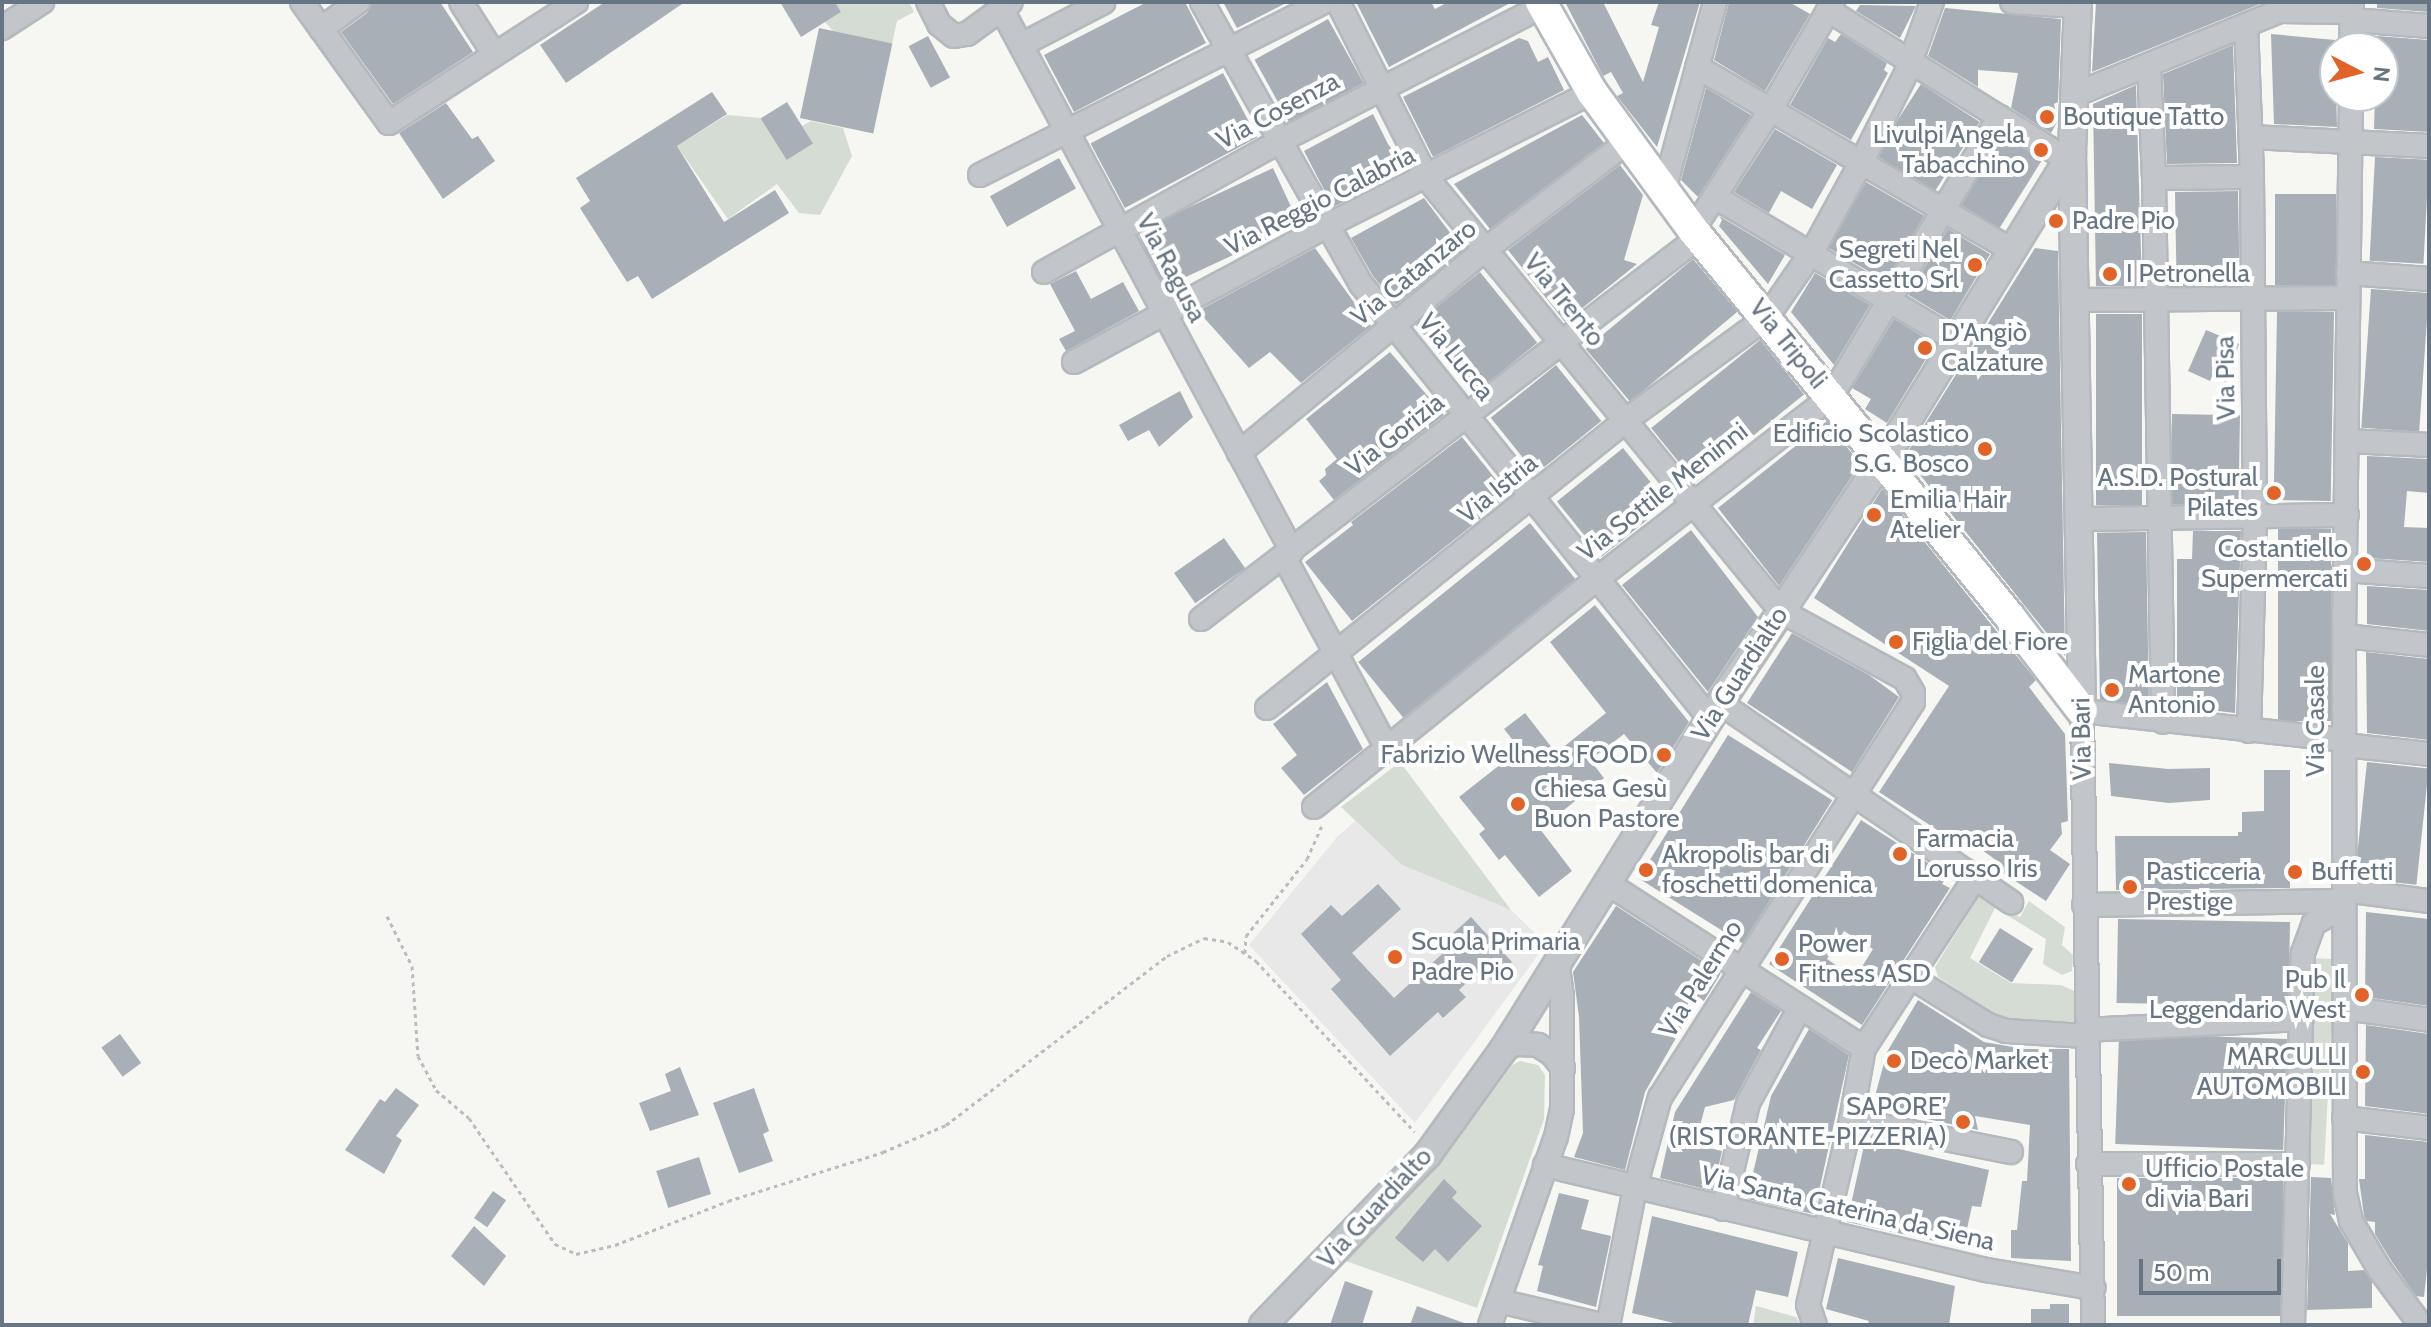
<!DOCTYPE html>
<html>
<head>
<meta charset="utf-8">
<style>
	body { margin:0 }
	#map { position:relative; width:2431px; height:1327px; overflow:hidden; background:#f6f7f3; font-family:Cabin,sans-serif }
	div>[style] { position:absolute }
	.built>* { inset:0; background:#e7e8e7 }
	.green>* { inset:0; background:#d5dcd3; transform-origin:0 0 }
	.building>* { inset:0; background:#a8afb6; transform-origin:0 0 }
	.path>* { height:3px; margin-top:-1.5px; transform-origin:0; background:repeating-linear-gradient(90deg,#babcbf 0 4px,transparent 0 8px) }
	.roads { filter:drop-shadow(2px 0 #b4b9be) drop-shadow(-2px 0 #b4b9be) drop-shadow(0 2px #b4b9be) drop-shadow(0 -2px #b4b9be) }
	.minor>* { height:22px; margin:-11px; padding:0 11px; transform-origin:11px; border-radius:11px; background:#c2c5c9 }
	.tertiary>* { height:26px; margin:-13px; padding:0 13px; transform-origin:13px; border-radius:13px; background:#c2c5c9 }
	.secondary>* { height:30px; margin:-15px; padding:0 15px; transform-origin:15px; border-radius:15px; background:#fff }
	.dots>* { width:22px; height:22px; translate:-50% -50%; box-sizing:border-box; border:4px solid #fff; border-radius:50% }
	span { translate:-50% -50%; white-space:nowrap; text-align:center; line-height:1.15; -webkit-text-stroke:8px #fff; paint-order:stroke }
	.street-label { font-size:26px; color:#667484 }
	.poi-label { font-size:26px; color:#667484 }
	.left { translate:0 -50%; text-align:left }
	.right { translate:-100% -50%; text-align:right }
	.frame { position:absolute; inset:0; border:4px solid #667484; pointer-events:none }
	.north { position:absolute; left:2319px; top:32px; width:80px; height:80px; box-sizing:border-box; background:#fff; border:2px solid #c2c7ce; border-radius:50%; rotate:96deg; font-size:22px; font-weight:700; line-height:32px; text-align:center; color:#667484 }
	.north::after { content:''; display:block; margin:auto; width:28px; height:36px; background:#e26328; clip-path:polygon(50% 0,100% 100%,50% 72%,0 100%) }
	.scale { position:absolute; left:2139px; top:1259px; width:142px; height:36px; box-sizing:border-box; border:4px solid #667484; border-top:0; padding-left:10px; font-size:24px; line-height:28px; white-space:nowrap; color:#667484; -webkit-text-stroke:6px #fff; paint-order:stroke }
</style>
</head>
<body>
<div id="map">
	<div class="built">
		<i style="clip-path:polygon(1355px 821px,1402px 865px,1511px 910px,1546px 944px,1415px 1123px,1249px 945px,1337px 837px)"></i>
	</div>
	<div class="green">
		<i style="clip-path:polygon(835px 2px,909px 2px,914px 12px,897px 21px,892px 44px,833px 31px,825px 22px,841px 12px)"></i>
		<i style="clip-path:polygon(727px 115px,761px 118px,788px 159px,812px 143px,802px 126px,811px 121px,843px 128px,852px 156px,820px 215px,799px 213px,777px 184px,728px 219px,677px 146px)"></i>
		<i style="clip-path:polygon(1400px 762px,1511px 910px,1402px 865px,1341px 807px)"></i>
		<i style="clip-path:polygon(1979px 896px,2020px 917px,2029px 901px,2065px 927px,2062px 945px,2073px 955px,2072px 971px,2062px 975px,2043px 964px,2046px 939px,1995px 908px,1970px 958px,2011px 983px,2061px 985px,2076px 992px,2075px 1022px,2000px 1018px,1938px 977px,1935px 967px)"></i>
		<i style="left:2313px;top:958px;width:22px;height:206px;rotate:3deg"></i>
		<i style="clip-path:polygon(1520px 1061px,1538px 1065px,1545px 1075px,1544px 1119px,1477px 1308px,1346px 1261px,1441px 1162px,1512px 1065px)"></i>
		<i style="clip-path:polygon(1756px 1306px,1796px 1317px,1801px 1325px,1753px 1325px)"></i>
	</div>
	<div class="building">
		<i style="clip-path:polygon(372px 2px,440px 2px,473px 52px,393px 104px,341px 32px,367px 13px)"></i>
		<i style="clip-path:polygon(605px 2px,685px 2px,566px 83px,540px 45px)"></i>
		<i style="clip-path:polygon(780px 2px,835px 2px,841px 12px,801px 37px)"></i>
		<i style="clip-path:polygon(1147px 2px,1185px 2px,1206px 43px,1074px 112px,1044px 55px)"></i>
		<i style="clip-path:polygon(1223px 2px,1288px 2px,1237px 28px)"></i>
		<i style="clip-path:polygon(1356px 2px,1431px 2px,1435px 9px,1448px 2px,1512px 2px,1389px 67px)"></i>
		<i style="clip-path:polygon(1565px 2px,1603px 2px,1643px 82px,1659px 27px,1651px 25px,1659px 2px,1700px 2px,1657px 147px,1617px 96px,1623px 93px,1611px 72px,1603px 76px)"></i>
		<i style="clip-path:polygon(1729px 2px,1789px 2px,1810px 14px,1765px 91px,1714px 60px)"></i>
		<i style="clip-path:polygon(2096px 2px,2265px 2px,2092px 72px)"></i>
		<i style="clip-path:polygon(2377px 2px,2429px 2px,2429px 12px,2377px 8px)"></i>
		<i style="clip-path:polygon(1860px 5px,1916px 6px,1900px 38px,1856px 11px)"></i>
		<i style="clip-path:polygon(1945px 8px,2061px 19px,2058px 102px,2054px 104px,2057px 122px,2051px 133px,2011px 108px,2018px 73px,1978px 70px,1978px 87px,1928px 56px)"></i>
		<i style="left:1328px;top:19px;width:73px;height:84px;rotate:61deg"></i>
		<i style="left:819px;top:28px;width:75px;height:92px;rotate:12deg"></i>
		<i style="clip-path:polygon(1841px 34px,1887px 63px,1884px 70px,1888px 73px,1851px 140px,1790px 105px,1828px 38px,1835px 42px)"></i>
		<i style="clip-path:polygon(2271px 34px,2335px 40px,2337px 127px,2274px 124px)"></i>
		<i style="left:928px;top:36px;width:47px;height:22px;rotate:62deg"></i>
		<i style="clip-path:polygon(2377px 36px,2429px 40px,2429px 132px,2374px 129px,2375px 96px,2383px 96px,2383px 48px,2377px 48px)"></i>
		<i style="clip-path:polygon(1519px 38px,1528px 41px,1538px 62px,1548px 57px,1564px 90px,1433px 157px,1403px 97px)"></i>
		<i style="clip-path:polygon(2233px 45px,2237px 163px,2167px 164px,2163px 74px)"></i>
		<i style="left:1223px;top:73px;width:73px;height:150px;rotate:62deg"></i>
		<i style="left:1921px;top:84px;width:70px;height:84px;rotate:33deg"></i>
		<i style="clip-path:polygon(2136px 85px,2142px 286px,2096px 286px,2093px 104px)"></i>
		<i style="clip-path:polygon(1706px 88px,1751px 115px,1698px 197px,1681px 180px)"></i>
		<i style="clip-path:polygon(712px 92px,727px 114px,677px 146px,724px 222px,775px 190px,789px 213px,652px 299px,638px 276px,627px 282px,580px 208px,590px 201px,576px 178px)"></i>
		<i style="left:787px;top:102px;width:49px;height:31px;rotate:58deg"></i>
		<i style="clip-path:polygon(446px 103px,472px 139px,478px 136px,495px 161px,443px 199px,399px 133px)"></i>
		<i style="clip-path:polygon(1373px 114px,1388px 144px,1407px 170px,1333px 207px,1304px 151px)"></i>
		<i style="clip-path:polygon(1582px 115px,1604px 143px,1490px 229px,1454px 184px)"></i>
		<i style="clip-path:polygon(1775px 129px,1837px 165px,1812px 209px,1781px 191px,1769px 213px,1734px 192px)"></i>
		<i style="left:2004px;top:136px;width:45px;height:81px;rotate:32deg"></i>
		<i style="left:2375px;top:157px;width:54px;height:104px;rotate:3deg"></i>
		<i style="left:1059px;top:158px;width:35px;height:79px;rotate:61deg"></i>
		<i style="clip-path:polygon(1620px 165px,1643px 195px,1624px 260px,1637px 264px,1565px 322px,1508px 250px)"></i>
		<i style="left:1273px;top:168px;width:62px;height:150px;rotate:65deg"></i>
		<i style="left:1866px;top:182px;width:67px;height:76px;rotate:30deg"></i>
		<i style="left:2238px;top:191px;width:94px;height:63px;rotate:89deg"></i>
		<i style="left:2275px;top:194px;width:61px;height:91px"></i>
		<i style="clip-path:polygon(1424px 198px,1463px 250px,1396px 305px,1373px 276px,1351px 238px)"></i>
		<i style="clip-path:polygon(1719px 216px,1785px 255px,1768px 284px,1719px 226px,1722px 220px)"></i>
		<i style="left:1948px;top:229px;width:49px;height:77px;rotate:31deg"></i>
		<i style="clip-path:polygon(1315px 248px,1371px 326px,1301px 383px,1270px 352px,1249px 368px,1198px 311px)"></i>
		<i style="clip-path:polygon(2035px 248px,2058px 251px,2065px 656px,1905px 456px)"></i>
		<i style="left:1693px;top:259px;width:69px;height:140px;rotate:50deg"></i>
		<i style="clip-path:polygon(1076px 271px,1091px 299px,1123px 282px,1139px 311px,1066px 351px,1059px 339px,1075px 331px,1050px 284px)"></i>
		<i style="left:1480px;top:272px;width:91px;height:83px;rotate:51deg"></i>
		<i style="clip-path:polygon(1815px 273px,1870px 305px,1834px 365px,1791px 312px)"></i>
		<i style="left:2371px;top:289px;width:58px;height:139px;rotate:4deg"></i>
		<i style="left:2334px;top:312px;width:189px;height:57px;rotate:91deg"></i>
		<i style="left:2096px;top:314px;width:46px;height:191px"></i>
		<i style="clip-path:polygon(1894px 319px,1935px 344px,1887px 423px,1865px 409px,1871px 399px,1852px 388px)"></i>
		<i style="clip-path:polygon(2206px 330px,2239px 344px,2226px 382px,2212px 376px,2210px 381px,2188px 371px)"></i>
		<i style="left:1760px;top:340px;width:70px;height:140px;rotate:51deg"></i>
		<i style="clip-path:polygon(1390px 352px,1444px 415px,1334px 500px,1319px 481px,1326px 475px,1325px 469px,1337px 459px,1306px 419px)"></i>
		<i style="left:1556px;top:365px;width:72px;height:84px;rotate:51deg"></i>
		<i style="clip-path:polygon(1180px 391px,1193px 417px,1159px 447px,1149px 430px,1128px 441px,1119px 425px)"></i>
		<i style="left:2172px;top:414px;width:68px;height:90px;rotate:1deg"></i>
		<i style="clip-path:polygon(1827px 421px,1860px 464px,1779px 586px,1718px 508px)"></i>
		<i style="clip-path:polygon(1462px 437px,1509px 496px,1352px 621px,1305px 562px,1353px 525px,1351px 522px)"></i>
		<i style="left:1623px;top:448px;width:71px;height:85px;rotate:51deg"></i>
		<i style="clip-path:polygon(2367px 456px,2429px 459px,2429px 493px,2407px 491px,2404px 527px,2429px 528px,2429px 562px,2367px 558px)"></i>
		<i style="clip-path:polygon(1882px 489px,2036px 680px,2029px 687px,2065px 734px,2068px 821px,2061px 823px,2062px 834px,2050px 850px,2070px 864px,2046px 901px,1992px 866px,1996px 860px,1972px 843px,1968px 850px,1879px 792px,1949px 686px,1814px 598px)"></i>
		<i style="left:1530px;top:523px;width:72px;height:221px;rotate:51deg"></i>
		<i style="left:2331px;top:529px;width:192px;height:53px;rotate:90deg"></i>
		<i style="clip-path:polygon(1691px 530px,1758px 617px,1708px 692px,1622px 585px)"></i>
		<i style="clip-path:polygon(2193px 531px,2241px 531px,2235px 713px,2177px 706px,2177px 559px,2192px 559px)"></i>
		<i style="left:2146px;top:532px;width:172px;height:49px;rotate:89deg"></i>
		<i style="left:1224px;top:538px;width:37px;height:61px;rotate:55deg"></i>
		<i style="clip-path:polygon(2367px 586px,2429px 590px,2429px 631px,2367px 624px)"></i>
		<i style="clip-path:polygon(1595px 605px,1689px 722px,1657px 773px,1624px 734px,1590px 760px,1604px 778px,1540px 829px,1572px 871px,1539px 897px,1505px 855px,1499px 860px,1479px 834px,1485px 829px,1459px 797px,1520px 749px,1504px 729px,1525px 713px,1556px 753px,1606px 713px,1550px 642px)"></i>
		<i style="clip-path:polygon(1792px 633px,1869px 675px,1899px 697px,1852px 772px,1747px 703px)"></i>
		<i style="clip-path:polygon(2366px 652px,2429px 659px,2429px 740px,2367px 733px)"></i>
		<i style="clip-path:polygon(1327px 682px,1363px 749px,1304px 795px,1281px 768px,1297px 755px,1273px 724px)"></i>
		<i style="left:1728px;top:735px;width:123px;height:169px;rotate:32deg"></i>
		<i style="left:2367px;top:762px;width:62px;height:117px;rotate:6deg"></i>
		<i style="clip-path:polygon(2109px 763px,2168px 769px,2210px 768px,2210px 800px,2169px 803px,2111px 796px)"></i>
		<i style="clip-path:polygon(2264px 770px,2290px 770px,2290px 888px,2116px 890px,2115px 836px,2238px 836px,2238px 832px,2242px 832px,2242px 812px,2264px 811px)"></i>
		<i style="clip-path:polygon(evenodd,1861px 820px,1936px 868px,1934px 871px,1945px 879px,1942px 884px,1950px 888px,1862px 1025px,1769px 964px,1861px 820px,1844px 931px,1873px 949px,1855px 978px,1827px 959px,1844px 931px)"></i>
		<i style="clip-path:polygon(1378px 884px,1401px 909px,1352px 953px,1394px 998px,1442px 954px,1437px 948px,1471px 917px,1512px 962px,1492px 981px,1481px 969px,1459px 990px,1466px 997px,1443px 1018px,1438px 1012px,1390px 1056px,1331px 989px,1341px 980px,1301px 934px,1331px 905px,1342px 916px)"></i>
		<i style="clip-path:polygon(1616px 906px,1721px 973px,1704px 1001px,1699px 998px,1645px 1092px,1625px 1170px,1574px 1157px,1583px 1133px,1579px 1017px,1573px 972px)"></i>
		<i style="clip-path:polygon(2366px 912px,2429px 919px,2429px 1006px,2365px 997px)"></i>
		<i style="left:2290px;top:922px;width:84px;height:172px;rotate:91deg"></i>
		<i style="left:2000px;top:928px;width:39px;height:40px;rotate:32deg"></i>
		<i style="clip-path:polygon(1751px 992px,1781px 1011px,1757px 1048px,1761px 1050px,1734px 1100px,1705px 1107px,1695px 1145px,1722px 1151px,1713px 1191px,1660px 1178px,1675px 1112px)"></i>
		<i style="clip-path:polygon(1918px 1000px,1984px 1042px,2025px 1049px,2069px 1049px,2071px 1261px,2011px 1258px,2011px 1230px,2017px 1230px,2022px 1181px,2027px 1181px,2030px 1125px,1975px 1116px,1978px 1130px,1872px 1107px,1887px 1052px)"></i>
		<i style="clip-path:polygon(2366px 1025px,2429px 1034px,2429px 1114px,2365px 1106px)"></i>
		<i style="clip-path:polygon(1809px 1029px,1849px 1055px,1814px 1214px,1747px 1199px,1771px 1096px)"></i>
		<i style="left:120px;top:1034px;width:36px;height:23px;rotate:54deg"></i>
		<i style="left:2287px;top:1039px;width:111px;height:168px;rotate:92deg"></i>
		<i style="clip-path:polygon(680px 1067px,699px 1115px,650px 1131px,639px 1103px,671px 1091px,665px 1074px)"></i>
		<i style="clip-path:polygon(396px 1088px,419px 1105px,396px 1136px,402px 1140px,384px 1174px,345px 1150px,380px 1099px,385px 1102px)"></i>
		<i style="clip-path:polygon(754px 1088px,769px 1131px,763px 1134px,773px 1161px,739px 1173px,713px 1103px)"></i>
		<i style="clip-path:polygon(2365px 1135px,2429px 1142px,2429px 1251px,2424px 1297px,2416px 1296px,2392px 1262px,2375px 1234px,2375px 1222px,2367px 1221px,2364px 1216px,2359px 1179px,2365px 1179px)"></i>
		<i style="clip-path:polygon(1865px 1141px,1989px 1170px,1981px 1207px,1972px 1206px,1963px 1247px,1847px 1222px)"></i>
		<i style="left:699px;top:1157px;width:39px;height:45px;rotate:72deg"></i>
		<i style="clip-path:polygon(2311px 1177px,2331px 1178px,2335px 1215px,2330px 1214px,2348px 1243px,2348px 1271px,2364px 1270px,2372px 1282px,2372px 1308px,2307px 1310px)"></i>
		<i style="left:2117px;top:1178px;width:166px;height:138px"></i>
		<i style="clip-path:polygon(1444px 1179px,1457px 1192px,1452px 1198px,1482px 1226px,1448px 1262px,1435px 1249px,1423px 1262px,1395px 1238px)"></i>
		<i style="left:493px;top:1191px;width:16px;height:33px;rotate:35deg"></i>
		<i style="clip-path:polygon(1559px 1193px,1589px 1200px,1581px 1229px,1611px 1236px,1596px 1307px,1537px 1291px,1543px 1266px,1538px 1265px)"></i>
		<i style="clip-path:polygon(1652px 1216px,1798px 1252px,1788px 1297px,1756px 1290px,1748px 1325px,1682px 1325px,1632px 1313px)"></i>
		<i style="clip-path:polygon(474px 1226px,506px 1256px,484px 1286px,451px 1256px)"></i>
		<i style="clip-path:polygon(1838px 1258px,1955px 1286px,1949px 1325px,1868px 1325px,1869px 1321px,1826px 1309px)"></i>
		<i style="clip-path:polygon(1345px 1281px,1373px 1291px,1362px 1325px,1330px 1325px)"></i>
		<i style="clip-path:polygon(2050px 1304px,2069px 1304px,2069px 1325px,2031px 1325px,2031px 1309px,2050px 1309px)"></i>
		<i style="clip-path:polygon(1417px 1306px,1464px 1323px,1463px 1325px,1410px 1325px)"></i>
	</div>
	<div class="path">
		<i style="left:387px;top:916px;width:56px;rotate:63.4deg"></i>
		<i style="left:412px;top:966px;width:90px;rotate:86.2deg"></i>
		<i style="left:418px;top:1056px;width:38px;rotate:62deg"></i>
		<i style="left:436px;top:1090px;width:43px;rotate:40.3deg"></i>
		<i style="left:469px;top:1118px;width:153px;rotate:55.7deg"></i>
		<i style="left:555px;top:1244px;width:23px;rotate:25deg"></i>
		<i style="left:576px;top:1254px;width:40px;rotate:-13deg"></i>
		<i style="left:615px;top:1245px;width:121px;rotate:-21.3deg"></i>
		<i style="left:728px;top:1201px;width:163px;rotate:-17.5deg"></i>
		<i style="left:883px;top:1152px;width:69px;rotate:-23.2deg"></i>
		<i style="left:946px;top:1125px;width:278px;rotate:-37.4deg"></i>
		<i style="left:1167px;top:956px;width:41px;rotate:-25.9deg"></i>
		<i style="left:1204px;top:938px;width:24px;rotate:9deg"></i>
		<i style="left:1228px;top:942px;width:34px;rotate:34deg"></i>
		<i style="left:1256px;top:961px;width:233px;rotate:47.1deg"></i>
		<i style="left:1245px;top:953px;width:17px;rotate:-87deg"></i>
		<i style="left:1246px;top:936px;width:98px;rotate:-51.6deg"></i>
		<i style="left:1307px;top:859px;width:36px;rotate:-66deg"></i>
	</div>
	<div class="roads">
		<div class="minor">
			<i style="left:302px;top:2px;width:149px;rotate:54.3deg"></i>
			<i style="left:389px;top:123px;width:223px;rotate:-32.9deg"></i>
			<i style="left:461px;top:2px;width:62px;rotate:57.6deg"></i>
			<i style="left:928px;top:2px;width:25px;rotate:63deg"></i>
			<i style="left:939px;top:24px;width:19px;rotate:39deg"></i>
			<i style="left:954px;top:36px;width:13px;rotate:-9deg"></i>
			<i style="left:967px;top:34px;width:54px;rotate:-36deg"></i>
			<i style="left:1202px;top:2px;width:324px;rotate:60.6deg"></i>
			<i style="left:1361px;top:284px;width:558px;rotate:51.26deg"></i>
			<i style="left:1338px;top:2px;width:197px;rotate:63.2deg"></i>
			<i style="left:1427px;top:178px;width:559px;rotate:50.73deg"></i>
			<i style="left:1781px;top:611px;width:141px;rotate:28.7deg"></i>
			<i style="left:1905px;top:679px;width:16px;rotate:60deg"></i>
			<i style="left:1913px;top:693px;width:9px;rotate:90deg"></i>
			<i style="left:1913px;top:702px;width:469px;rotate:122.6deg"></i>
			<i style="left:1660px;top:1097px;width:94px;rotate:105.4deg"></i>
			<i style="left:1635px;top:1188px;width:140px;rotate:101.1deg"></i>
			<i style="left:2012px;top:2px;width:66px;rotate:3.5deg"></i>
			<i style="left:1002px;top:10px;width:614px;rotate:61.81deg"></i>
			<i style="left:1828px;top:10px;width:283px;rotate:32deg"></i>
			<i style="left:2352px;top:20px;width:77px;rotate:4.5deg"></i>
			<i style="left:2246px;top:25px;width:152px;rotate:87.7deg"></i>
			<i style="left:2252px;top:177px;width:340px;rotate:89.5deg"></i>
			<i style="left:2255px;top:517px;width:214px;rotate:91.6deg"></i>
			<i style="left:2px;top:28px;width:48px;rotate:-33deg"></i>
			<i style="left:321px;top:29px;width:46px;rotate:-36.1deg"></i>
			<i style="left:1021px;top:45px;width:93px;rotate:-27.4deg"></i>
			<i style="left:2351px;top:48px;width:41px;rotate:-88.6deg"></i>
			<i style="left:2149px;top:65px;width:113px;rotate:87.5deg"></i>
			<i style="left:2154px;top:178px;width:544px;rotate:89.05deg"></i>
			<i style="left:1697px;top:67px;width:366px;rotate:30.2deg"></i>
			<i style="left:2074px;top:95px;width:222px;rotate:-22.2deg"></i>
			<i style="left:2280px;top:11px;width:72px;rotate:0.8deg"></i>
			<i style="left:2351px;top:96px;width:540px;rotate:90.74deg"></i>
			<i style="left:2344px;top:636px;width:557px;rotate:89.9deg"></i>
			<i style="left:2345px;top:1193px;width:29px;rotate:78deg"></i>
			<i style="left:2351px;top:1221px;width:57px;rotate:59.4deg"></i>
			<i style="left:2380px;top:1270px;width:69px;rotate:53.3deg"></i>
			<i style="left:2251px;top:137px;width:178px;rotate:2.9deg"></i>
			<i style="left:980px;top:175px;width:385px;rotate:-26.7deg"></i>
			<i style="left:2154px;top:178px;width:98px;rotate:-0.6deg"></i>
			<i style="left:1664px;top:190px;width:195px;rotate:-74.8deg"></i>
			<i style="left:1715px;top:197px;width:282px;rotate:30.7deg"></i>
			<i style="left:1693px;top:230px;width:144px;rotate:-57.2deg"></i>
			<i style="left:1771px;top:109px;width:124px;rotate:-59.9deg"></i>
			<i style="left:1044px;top:272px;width:270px;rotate:-29deg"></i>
			<i style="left:1280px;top:141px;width:296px;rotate:-27.2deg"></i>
			<i style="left:2348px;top:273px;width:81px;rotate:4.2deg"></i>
			<i style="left:2075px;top:300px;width:273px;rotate:-0.4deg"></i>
			<i style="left:1074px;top:362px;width:289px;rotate:-28.3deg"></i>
			<i style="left:1328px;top:225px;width:296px;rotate:-26.7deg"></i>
			<i style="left:2348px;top:441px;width:81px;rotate:2.8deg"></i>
			<i style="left:1239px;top:453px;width:320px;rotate:-39.6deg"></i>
			<i style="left:1486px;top:249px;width:179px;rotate:-37.1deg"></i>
			<i style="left:2080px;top:519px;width:267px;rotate:-0.9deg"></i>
			<i style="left:1284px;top:557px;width:217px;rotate:61.7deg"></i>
			<i style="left:2344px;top:570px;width:85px;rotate:4deg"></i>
			<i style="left:1201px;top:619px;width:628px;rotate:-37.49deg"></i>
			<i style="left:2344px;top:636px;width:85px;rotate:6deg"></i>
			<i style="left:1720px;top:703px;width:353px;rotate:34.4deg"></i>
			<i style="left:1267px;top:708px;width:460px;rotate:-38.7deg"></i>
			<i style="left:1626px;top:420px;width:175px;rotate:-36.1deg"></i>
			<i style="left:1767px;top:317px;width:79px;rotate:-55.3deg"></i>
			<i style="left:1812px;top:252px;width:104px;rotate:-61.2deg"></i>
			<i style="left:1862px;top:161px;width:103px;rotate:-63.4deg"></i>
			<i style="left:1908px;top:69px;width:71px;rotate:-70.3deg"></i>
			<i style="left:2344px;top:745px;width:85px;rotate:6deg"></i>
			<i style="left:1314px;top:807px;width:363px;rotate:-38.9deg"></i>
			<i style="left:1597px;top:579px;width:296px;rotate:-37.9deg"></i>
			<i style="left:1831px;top:397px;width:327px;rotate:-59deg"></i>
			<i style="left:1610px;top:885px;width:302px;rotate:32.7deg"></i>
			<i style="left:2344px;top:890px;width:86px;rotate:7.4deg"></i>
			<i style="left:2084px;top:905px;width:260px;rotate:-0.9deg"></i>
			<i style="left:1909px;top:976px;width:93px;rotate:31.8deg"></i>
			<i style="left:1988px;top:1025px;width:19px;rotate:18deg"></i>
			<i style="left:2006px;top:1031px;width:80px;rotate:3.6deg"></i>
			<i style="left:2345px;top:1008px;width:85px;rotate:8.1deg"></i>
			<i style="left:2085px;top:1030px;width:217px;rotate:-2.9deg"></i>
			<i style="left:1503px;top:1050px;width:13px;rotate:-27deg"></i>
			<i style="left:1515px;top:1044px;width:23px;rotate:2deg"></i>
			<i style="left:1538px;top:1045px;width:17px;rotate:33deg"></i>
			<i style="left:1552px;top:1054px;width:18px;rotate:52deg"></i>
			<i style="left:2344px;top:1118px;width:86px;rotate:6.7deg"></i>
			<i style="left:1851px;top:1120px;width:163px;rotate:11.3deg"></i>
			<i style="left:2088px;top:1164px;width:210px"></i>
			<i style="left:1545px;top:1165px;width:453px;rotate:13.4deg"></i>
			<i style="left:1986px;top:1270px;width:109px;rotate:9.5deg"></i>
			<i style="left:1723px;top:1209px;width:109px;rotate:-76.7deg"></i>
			<i style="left:1748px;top:1103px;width:107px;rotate:-61.5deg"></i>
			<i style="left:1499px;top:1301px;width:105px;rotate:13.2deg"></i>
			<i style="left:1490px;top:1325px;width:199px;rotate:-70.7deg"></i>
			<i style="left:1556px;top:1137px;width:29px;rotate:-78deg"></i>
			<i style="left:1562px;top:1109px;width:113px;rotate:-90deg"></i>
			<i style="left:1562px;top:996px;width:30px;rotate:-98deg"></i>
			<i style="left:1815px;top:1325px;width:21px;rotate:-109deg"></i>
			<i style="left:1808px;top:1305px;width:190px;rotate:-76.9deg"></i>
			<i style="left:1851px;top:1120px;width:73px;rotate:-79.8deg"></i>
			<i style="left:1864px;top:1048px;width:203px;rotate:-56.9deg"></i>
			<i style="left:2093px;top:1325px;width:614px;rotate:-91.03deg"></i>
			<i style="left:2082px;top:711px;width:264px;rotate:6.3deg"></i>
			<i style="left:2293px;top:1325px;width:372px;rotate:-88.5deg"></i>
			<i style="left:2303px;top:953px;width:32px;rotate:-70deg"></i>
			<i style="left:2314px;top:923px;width:34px;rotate:-28deg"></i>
		</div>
		<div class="tertiary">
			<i style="left:2078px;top:2px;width:151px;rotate:92.3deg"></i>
			<i style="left:2072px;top:153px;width:558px;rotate:88.97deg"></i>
			<i style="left:1263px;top:1325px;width:238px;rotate:-46deg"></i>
			<i style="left:1428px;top:1154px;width:128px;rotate:-54.2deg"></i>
			<i style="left:1503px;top:1050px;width:398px;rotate:-58deg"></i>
			<i style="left:1714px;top:712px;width:328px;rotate:-56.3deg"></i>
			<i style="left:1896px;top:439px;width:336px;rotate:-58.4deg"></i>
		</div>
		<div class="secondary">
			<i style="left:1541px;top:2px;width:103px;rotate:60.5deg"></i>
			<i style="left:1592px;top:92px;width:171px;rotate:53.8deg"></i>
			<i style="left:1693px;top:230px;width:500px;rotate:50.68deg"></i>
			<i style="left:2010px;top:617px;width:118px;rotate:52.5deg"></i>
		</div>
	</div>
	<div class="dots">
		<i style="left:2047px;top:117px;background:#e26328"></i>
		<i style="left:2041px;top:150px;background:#e26328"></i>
		<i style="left:2056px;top:221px;background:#e26328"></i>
		<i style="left:1975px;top:265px;background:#e26328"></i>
		<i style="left:2110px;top:274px;background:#e26328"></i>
		<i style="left:1925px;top:348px;background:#e26328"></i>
		<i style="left:1985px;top:449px;background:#e26328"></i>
		<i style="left:2274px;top:493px;background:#e26328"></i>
		<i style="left:1874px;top:515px;background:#e26328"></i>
		<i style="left:2364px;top:564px;background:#e26328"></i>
		<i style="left:1896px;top:642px;background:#e26328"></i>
		<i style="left:2112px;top:690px;background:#e26328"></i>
		<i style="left:1664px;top:755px;background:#e26328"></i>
		<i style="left:1518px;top:804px;background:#e26328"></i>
		<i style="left:1900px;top:854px;background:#e26328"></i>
		<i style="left:1646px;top:870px;background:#e26328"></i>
		<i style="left:2295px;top:872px;background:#e26328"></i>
		<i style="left:2130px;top:887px;background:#e26328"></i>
		<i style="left:1395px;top:957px;background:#e26328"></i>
		<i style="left:1782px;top:959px;background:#e26328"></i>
		<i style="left:2362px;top:995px;background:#e26328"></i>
		<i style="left:1894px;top:1061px;background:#e26328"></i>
		<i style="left:2363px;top:1072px;background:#e26328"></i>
		<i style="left:1963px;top:1122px;background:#e26328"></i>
		<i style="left:2129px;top:1184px;background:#e26328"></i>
	</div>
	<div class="street-label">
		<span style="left:1278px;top:111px;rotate:-28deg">Via Cosenza</span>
		<span style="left:1320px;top:201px;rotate:-27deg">Via Reggio Calabria</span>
		<span style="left:1171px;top:268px;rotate:62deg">Via Ragusa</span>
		<span style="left:1414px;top:273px;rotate:-39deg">Via Catanzaro</span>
		<span style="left:1564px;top:300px;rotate:51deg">Via Trento</span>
		<span style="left:1788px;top:344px;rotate:51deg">Via Tripoli</span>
		<span style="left:1456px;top:357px;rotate:51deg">Via Lucca</span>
		<span style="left:2226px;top:378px;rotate:-91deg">Via Pisa</span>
		<span style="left:1395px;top:435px;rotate:-38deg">Via Gorizia</span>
		<span style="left:1498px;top:489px;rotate:-39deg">Via Istria</span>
		<span style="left:1663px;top:492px;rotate:-38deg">Via Sottile Meninni</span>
		<span style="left:1740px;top:674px;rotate:-57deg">Via Guardialto</span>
		<span style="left:2316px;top:721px;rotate:-90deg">Via Casale</span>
		<span style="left:2082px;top:739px;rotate:-91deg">Via Bari</span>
		<span style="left:1701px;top:979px;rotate:-58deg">Via Palermo</span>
		<span style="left:1375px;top:1208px;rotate:-47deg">Via Guardialto</span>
		<span style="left:1848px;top:1209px;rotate:13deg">Via Santa Caterina da Siena</span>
	</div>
	<div class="poi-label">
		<span class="left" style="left:2063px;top:117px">Boutique Tatto</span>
		<span class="right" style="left:2025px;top:150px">Livulpi Angela<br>Tabacchino</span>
		<span class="left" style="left:2072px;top:221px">Padre Pio</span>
		<span class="right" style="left:1959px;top:265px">Segreti Nel<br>Cassetto Srl</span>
		<span class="left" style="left:2126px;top:274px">I Petronella</span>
		<span class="left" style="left:1941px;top:348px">D'Angiò<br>Calzature</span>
		<span class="right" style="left:1969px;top:449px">Edificio Scolastico<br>S.G. Bosco</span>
		<span class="right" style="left:2258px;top:493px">A.S.D. Postural<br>Pilates</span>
		<span class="left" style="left:1890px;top:515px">Emilia Hair<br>Atelier</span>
		<span class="right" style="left:2348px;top:564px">Costantiello<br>Supermercati</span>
		<span class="left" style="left:1912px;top:642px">Figlia del Fiore</span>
		<span class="left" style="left:2128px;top:690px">Martone<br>Antonio</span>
		<span class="right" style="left:1648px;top:755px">Fabrizio Wellness FOOD</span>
		<span class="left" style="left:1534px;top:804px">Chiesa Gesù<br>Buon Pastore</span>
		<span class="left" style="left:1916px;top:854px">Farmacia<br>Lorusso Iris</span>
		<span class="left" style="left:1662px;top:870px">Akropolis bar di<br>foschetti domenica</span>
		<span class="left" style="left:2146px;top:887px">Pasticceria<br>Prestige</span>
		<span class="left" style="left:2311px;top:872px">Buffetti</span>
		<span class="left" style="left:1411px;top:957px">Scuola Primaria<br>Padre Pio</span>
		<span class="left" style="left:1798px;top:959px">Power<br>Fitness ASD</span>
		<span class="right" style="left:2346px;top:995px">Pub Il<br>Leggendario West</span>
		<span class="right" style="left:2347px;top:1072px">MARCULLI<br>AUTOMOBILI</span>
		<span class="left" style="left:1910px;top:1061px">Decò Market</span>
		<span class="right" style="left:1947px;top:1122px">SAPORE’<br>(RISTORANTE-PIZZERIA)</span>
		<span class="left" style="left:2145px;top:1184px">Ufficio Postale<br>di via Bari</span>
	</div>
	<div class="frame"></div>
	<div class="north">N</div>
	<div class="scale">50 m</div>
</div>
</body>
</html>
